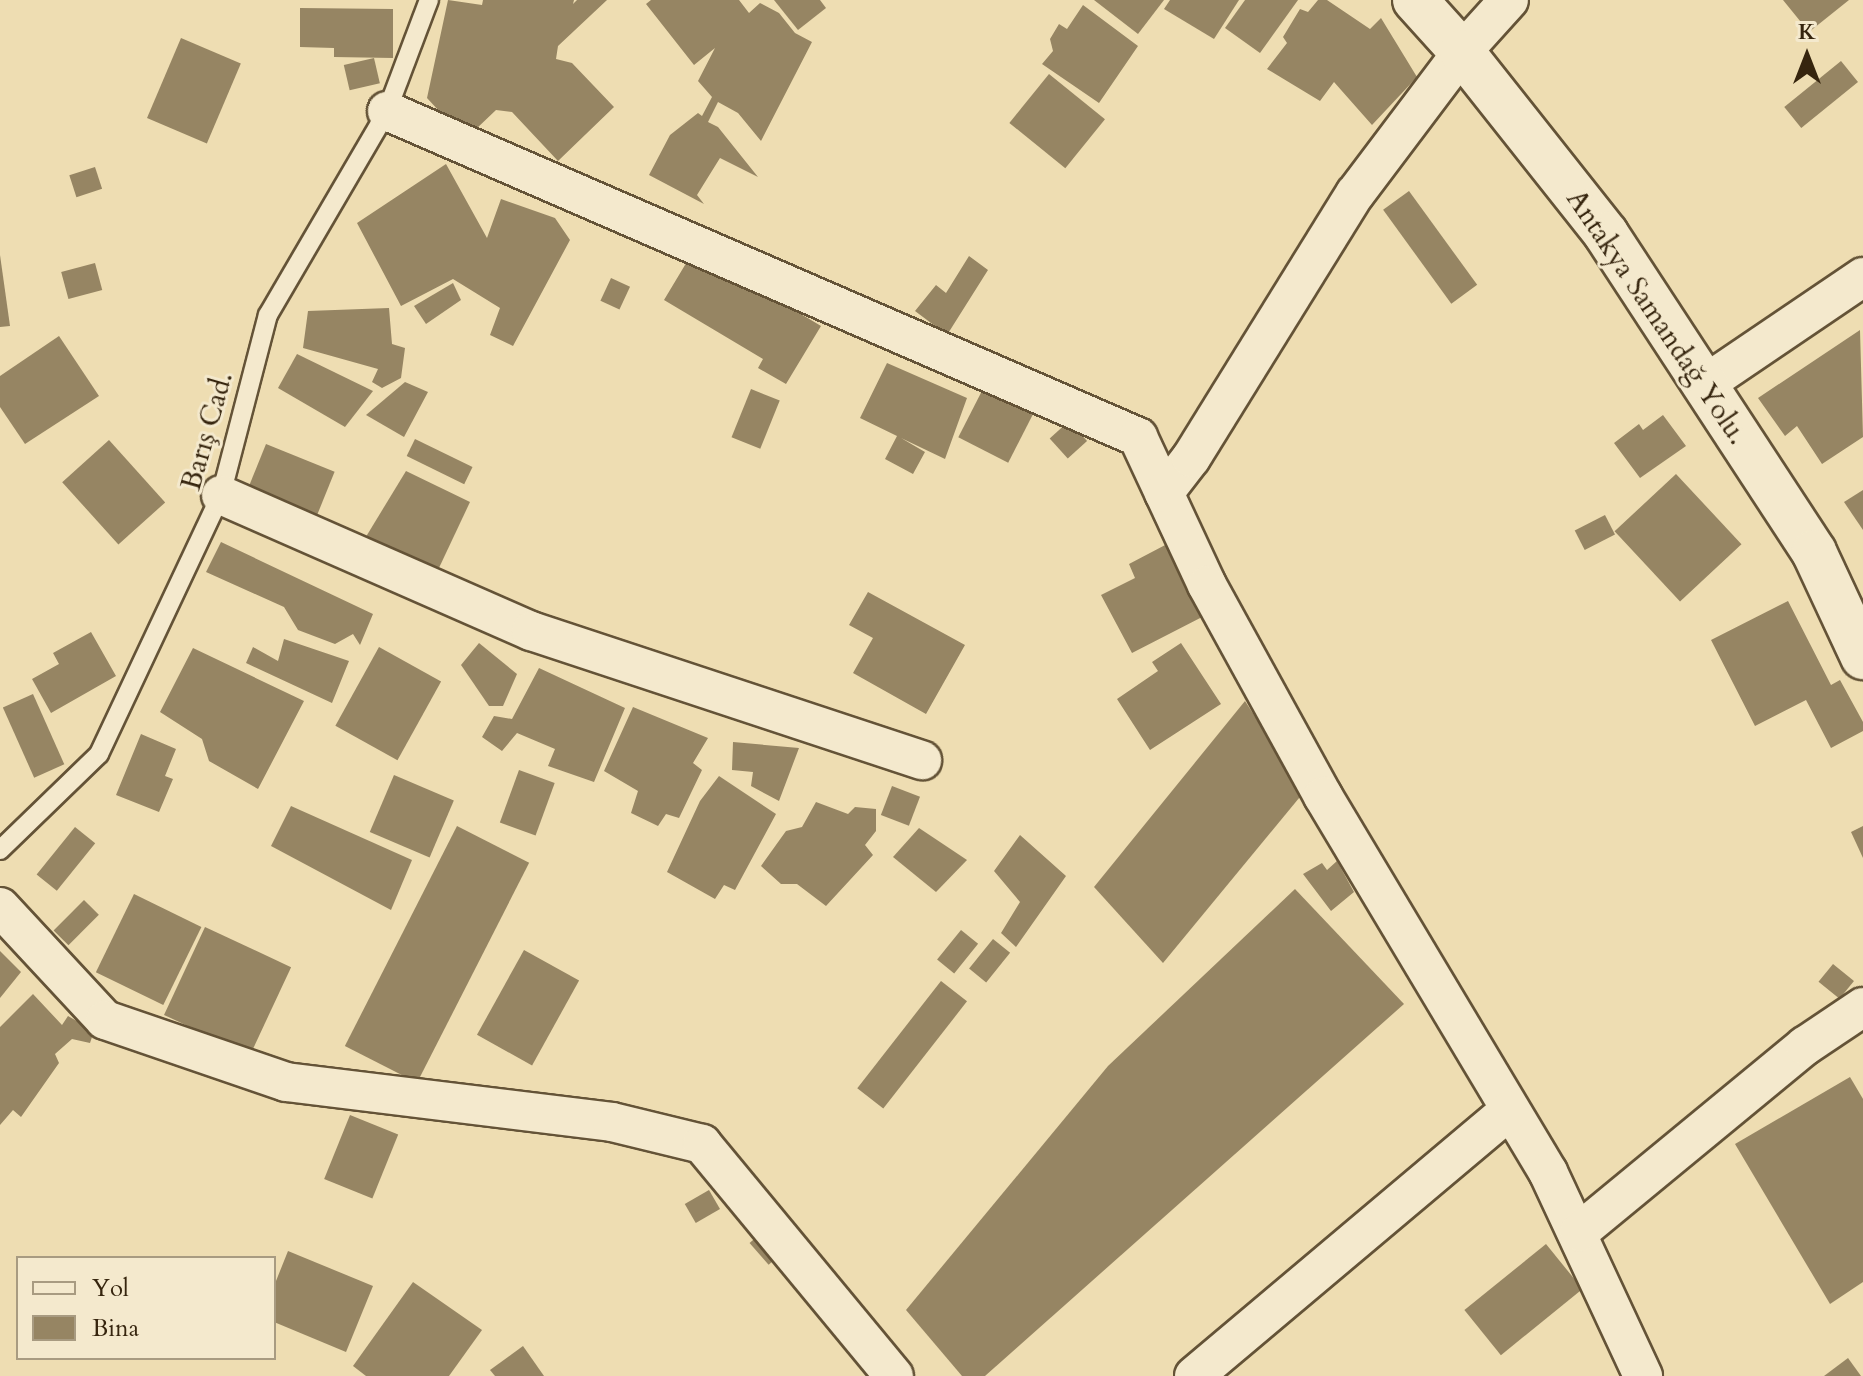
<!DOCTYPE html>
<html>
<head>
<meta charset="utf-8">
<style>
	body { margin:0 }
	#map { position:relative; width:1863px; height:1376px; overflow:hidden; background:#eeddb2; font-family:Cardo,serif }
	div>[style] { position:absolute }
	.building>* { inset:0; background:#968563; transform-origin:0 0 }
	.roads { filter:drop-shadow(2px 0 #645337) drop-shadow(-2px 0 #645337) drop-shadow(0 2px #645337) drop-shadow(0 -2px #645337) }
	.service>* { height:18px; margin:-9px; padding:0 9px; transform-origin:9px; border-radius:9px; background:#f4e9cd }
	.minor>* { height:38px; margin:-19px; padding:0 19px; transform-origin:19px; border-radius:19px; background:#f4e9cd }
	.tertiary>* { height:44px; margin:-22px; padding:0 22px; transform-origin:22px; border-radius:22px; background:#f4e9cd }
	span { translate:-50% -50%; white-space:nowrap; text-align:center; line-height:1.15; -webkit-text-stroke:6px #f4e9cd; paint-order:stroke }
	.street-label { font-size:28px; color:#36250e }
	.legend { position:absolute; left:16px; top:1256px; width:260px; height:104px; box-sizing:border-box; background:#f4e9cd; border:2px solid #a89b81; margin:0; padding:10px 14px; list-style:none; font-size:24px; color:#36250e }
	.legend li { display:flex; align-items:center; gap:16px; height:40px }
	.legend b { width:40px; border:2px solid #a89b81 }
	.north { position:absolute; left:1767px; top:16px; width:80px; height:80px; -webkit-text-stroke:6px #f4e9cd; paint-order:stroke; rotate:0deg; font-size:22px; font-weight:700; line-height:32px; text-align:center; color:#36250e }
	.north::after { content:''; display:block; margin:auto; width:28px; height:36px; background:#36250e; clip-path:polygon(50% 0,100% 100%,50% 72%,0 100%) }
</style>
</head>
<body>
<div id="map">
	<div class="building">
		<i style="clip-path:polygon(448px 0,482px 5px,483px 0,574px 0,573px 4px,577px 0,607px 0,558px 46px,556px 59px,572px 63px,614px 107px,558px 161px,512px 112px,496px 110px,475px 130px,452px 125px,427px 98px)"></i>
		<i style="clip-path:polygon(651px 0,739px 0,749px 13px,760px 3px,779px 13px,795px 33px,812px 42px,761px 141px,738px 113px,718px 102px,708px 122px,718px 127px,758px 177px,720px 158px,697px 195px,704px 204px,649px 175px,670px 135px,698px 113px,702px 116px,712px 97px,698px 81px,715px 48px,694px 65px,646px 4px)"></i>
		<i style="clip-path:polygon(774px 0,820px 0,826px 8px,798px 30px)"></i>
		<i style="clip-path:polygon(1094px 0,1164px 0,1138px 34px)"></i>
		<i style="clip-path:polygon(1170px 0,1239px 0,1214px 39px,1164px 9px)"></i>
		<i style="clip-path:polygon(1245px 0,1298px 0,1260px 53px,1225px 28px)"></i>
		<i style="clip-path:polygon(1318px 0,1327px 0,1370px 29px,1381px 18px,1417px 77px,1372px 125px,1334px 82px,1320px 101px,1267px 69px,1287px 43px,1283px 37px,1300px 9px,1308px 12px)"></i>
		<i style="clip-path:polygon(1783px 0,1849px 0,1809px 32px)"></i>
		<i style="clip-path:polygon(1083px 5px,1138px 46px,1099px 103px,1042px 64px,1053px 51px,1050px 39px,1059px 24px,1067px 29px)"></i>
		<i style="clip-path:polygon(300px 8px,393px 9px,393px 58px,334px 57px,334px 48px,300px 47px)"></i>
		<i style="left:181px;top:38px;width:65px;height:87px;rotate:23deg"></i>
		<i style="left:374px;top:58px;width:26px;height:31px;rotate:77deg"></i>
		<i style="left:1841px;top:61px;width:27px;height:73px;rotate:51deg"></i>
		<i style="left:1049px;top:74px;width:72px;height:63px;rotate:39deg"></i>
		<i style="clip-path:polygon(446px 164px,487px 238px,501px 199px,555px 218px,570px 240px,513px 346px,490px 335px,500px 308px,453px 279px,401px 306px,357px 223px)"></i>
		<i style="left:95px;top:167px;width:23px;height:27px;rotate:72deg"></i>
		<i style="left:1409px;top:191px;width:116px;height:32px;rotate:54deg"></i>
		<i style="clip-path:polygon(694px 250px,821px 326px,786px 384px,758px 368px,763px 359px,664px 300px)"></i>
		<i style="clip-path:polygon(0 255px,10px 326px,0 327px)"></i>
		<i style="clip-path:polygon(969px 256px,988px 270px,947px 335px,915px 311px,936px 285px,946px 293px)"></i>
		<i style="left:95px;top:263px;width:28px;height:35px;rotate:75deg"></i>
		<i style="left:611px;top:278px;width:21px;height:25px;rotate:25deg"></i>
		<i style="clip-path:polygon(453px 283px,461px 300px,426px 324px,414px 306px)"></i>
		<i style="clip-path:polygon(389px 308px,392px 344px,405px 348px,401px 378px,382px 388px,372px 382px,378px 369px,303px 348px,308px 311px)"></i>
		<i style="clip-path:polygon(1860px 330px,1863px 437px,1822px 464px,1797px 426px,1785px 436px,1758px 398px)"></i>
		<i style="clip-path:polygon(59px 336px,99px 396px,25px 444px,0 407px,0 376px)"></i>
		<i style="clip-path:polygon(297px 354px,373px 391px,345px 427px,278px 388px)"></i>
		<i style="clip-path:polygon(887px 363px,967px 398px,945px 459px,901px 438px,925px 452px,913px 474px,885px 459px,897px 436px,860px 418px)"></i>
		<i style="clip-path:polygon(405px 382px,428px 392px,404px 437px,366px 415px)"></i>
		<i style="left:986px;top:383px;width:56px;height:61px;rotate:27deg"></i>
		<i style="left:751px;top:389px;width:31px;height:52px;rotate:22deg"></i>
		<i style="clip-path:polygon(1663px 415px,1686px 446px,1640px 478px,1614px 443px,1639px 424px,1643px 430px)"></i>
		<i style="left:1069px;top:421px;width:27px;height:26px;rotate:48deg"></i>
		<i style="left:415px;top:439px;width:64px;height:19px;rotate:26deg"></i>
		<i style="left:109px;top:440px;width:84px;height:63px;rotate:48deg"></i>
		<i style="left:266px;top:444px;width:74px;height:54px;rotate:22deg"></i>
		<i style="clip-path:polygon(406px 471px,470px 502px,438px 570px,364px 540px)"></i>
		<i style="left:1676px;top:474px;width:96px;height:84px;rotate:47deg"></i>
		<i style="clip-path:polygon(1863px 490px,1863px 530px,1844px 502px)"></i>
		<i style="left:1605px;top:515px;width:22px;height:34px;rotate:63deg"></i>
		<i style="clip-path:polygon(221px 542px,373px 614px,360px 645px,353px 634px,335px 644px,298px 630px,284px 607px,206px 572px)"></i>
		<i style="clip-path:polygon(1169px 543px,1206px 615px,1132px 653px,1101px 595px,1135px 578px,1129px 564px)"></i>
		<i style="clip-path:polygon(868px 592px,965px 645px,926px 714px,853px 673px,873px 638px,849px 625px)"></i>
		<i style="clip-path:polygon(1788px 601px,1831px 685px,1840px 680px,1863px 722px,1863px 731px,1831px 748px,1806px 700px,1755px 726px,1711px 640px)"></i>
		<i style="clip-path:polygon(91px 632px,116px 676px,51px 713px,32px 679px,59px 664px,53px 653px)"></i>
		<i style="clip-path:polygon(284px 639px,349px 661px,332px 703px,246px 663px,253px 647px,278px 661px)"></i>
		<i style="clip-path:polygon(479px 643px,517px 674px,503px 706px,489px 706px,461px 665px)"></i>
		<i style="clip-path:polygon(1181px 643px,1221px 704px,1150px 750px,1117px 699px,1158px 671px,1152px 662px)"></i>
		<i style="left:379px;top:647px;width:71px;height:90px;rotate:29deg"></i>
		<i style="clip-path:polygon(193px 648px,304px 701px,258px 789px,209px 761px,202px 739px,160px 712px)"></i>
		<i style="clip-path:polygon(539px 668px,625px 708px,594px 782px,548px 766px,555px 749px,517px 733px,502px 751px,482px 737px,494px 716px,512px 719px)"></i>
		<i style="left:33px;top:694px;width:77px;height:33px;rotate:66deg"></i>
		<i style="clip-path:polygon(1245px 701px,1304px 792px,1163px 963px,1094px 887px)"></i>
		<i style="clip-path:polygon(633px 707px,708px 738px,693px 763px,702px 770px,679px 818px,666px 814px,658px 826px,631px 813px,638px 791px,604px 771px)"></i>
		<i style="clip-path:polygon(141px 734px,176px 749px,165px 776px,173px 779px,159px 812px,116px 795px)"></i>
		<i style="clip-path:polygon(733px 742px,799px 748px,779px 801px,751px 786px,753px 772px,732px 770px)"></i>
		<i style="left:519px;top:770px;width:38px;height:56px;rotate:20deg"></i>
		<i style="left:394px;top:775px;width:65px;height:62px;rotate:23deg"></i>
		<i style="clip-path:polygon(719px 776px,776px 814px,735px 890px,724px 885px,715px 899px,667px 872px,700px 801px)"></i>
		<i style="left:892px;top:786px;width:30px;height:31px;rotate:21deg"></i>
		<i style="clip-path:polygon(816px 802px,848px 814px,855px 807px,876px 809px,876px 831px,865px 845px,873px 855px,826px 906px,797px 884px,781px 884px,761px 866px,786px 831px,802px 827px)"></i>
		<i style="clip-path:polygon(291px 806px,412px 860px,391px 910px,271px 846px)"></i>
		<i style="left:457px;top:826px;width:81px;height:247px;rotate:27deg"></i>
		<i style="clip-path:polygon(1863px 826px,1863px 858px,1851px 832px)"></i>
		<i style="left:75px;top:827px;width:26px;height:61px;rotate:39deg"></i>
		<i style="clip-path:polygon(919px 828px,967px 860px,936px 892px,893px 857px)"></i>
		<i style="clip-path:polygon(1020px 835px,1066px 876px,1016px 947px,1001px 933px,1020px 902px,994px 871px)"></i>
		<i style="clip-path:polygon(1337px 861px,1354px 892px,1331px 911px,1303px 874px,1322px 863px,1327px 870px)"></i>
		<i style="clip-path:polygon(1295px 889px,1404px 1004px,985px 1376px,962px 1376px,906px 1310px,1108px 1066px)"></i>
		<i style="left:134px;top:894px;width:75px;height:87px;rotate:26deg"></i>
		<i style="left:84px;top:900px;width:21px;height:43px;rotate:45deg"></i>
		<i style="left:205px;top:927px;width:95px;height:97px;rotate:25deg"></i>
		<i style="left:961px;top:930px;width:22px;height:38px;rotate:39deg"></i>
		<i style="left:993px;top:939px;width:22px;height:38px;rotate:39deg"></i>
		<i style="left:524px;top:950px;width:63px;height:97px;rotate:29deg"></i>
		<i style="clip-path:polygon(0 951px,21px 972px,0 998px)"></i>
		<i style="left:1833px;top:964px;width:27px;height:23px;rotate:39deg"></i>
		<i style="left:941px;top:981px;width:33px;height:136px;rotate:38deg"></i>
		<i style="clip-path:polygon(33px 994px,62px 1025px,68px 1016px,94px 1031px,90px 1043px,72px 1039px,55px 1054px,59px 1063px,21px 1117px,13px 1110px,0 1125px,0 1027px)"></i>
		<i style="clip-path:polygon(1850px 1077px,1863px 1099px,1863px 1282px,1830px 1304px,1735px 1144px)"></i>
		<i style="left:350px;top:1115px;width:52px;height:69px;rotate:22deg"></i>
		<i style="left:709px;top:1190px;width:22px;height:28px;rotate:60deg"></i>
		<i style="left:776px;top:1220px;width:29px;height:35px;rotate:49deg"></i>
		<i style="left:1546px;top:1244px;width:58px;height:105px;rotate:51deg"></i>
		<i style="clip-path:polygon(288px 1251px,373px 1286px,346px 1352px,274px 1322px,274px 1286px)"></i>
		<i style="clip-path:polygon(413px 1282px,482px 1330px,449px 1376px,366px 1376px,353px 1366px)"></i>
		<i style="clip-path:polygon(523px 1346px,544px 1376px,495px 1376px,490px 1370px)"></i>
		<i style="clip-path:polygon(1848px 1358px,1861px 1376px,1824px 1376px)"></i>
	</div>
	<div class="roads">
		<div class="service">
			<i style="left:0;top:850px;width:138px;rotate:-44.1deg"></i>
			<i style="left:99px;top:754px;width:286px;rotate:-64.8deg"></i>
			<i style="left:221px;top:495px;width:186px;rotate:-75.4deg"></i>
			<i style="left:268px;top:315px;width:236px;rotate:-59.7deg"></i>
			<i style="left:387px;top:111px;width:119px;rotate:-69.3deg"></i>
		</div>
		<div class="minor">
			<i style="left:387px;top:111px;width:819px;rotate:23.47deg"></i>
			<i style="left:1138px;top:437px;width:163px;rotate:65deg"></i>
			<i style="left:1207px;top:585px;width:241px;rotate:61.2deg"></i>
			<i style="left:1323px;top:796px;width:438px;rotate:59.1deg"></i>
			<i style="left:1548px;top:1172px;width:225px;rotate:65deg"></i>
			<i style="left:1705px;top:384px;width:191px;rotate:-34.1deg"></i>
			<i style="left:1164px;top:493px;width:44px;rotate:-52.4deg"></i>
			<i style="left:1191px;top:458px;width:311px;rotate:-58.2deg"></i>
			<i style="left:1355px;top:194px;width:178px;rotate:-53deg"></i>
			<i style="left:1462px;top:52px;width:70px;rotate:-47.9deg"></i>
			<i style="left:221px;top:495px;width:339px;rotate:23.7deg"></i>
			<i style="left:531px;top:631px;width:412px;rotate:18.3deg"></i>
			<i style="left:0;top:907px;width:154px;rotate:47.1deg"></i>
			<i style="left:105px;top:1020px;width:191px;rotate:18.9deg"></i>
			<i style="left:286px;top:1082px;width:328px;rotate:7deg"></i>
			<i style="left:612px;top:1122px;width:93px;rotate:13.7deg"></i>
			<i style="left:702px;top:1144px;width:301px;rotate:50.4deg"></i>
			<i style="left:1579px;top:1232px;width:293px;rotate:-39.5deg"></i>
			<i style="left:1805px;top:1046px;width:70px;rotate:-33.9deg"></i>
			<i style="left:1194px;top:1376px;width:412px;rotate:-40.1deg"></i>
		</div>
		<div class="tertiary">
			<i style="left:1415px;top:0;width:70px;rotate:47.9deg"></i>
			<i style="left:1462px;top:52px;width:232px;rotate:51.6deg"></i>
			<i style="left:1606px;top:234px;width:380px;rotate:56.8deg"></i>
			<i style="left:1814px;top:552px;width:116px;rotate:65deg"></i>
		</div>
	</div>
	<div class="street-label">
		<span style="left:1657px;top:317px;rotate:56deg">Antakya Samandağ Yolu.</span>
		<span style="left:207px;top:431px;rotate:-74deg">Barış Cad.</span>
	</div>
	<ul class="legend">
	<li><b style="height:10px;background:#f4e9cd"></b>Yol</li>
	<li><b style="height:22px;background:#968563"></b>Bina</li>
	</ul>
	<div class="north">K</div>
</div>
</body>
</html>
